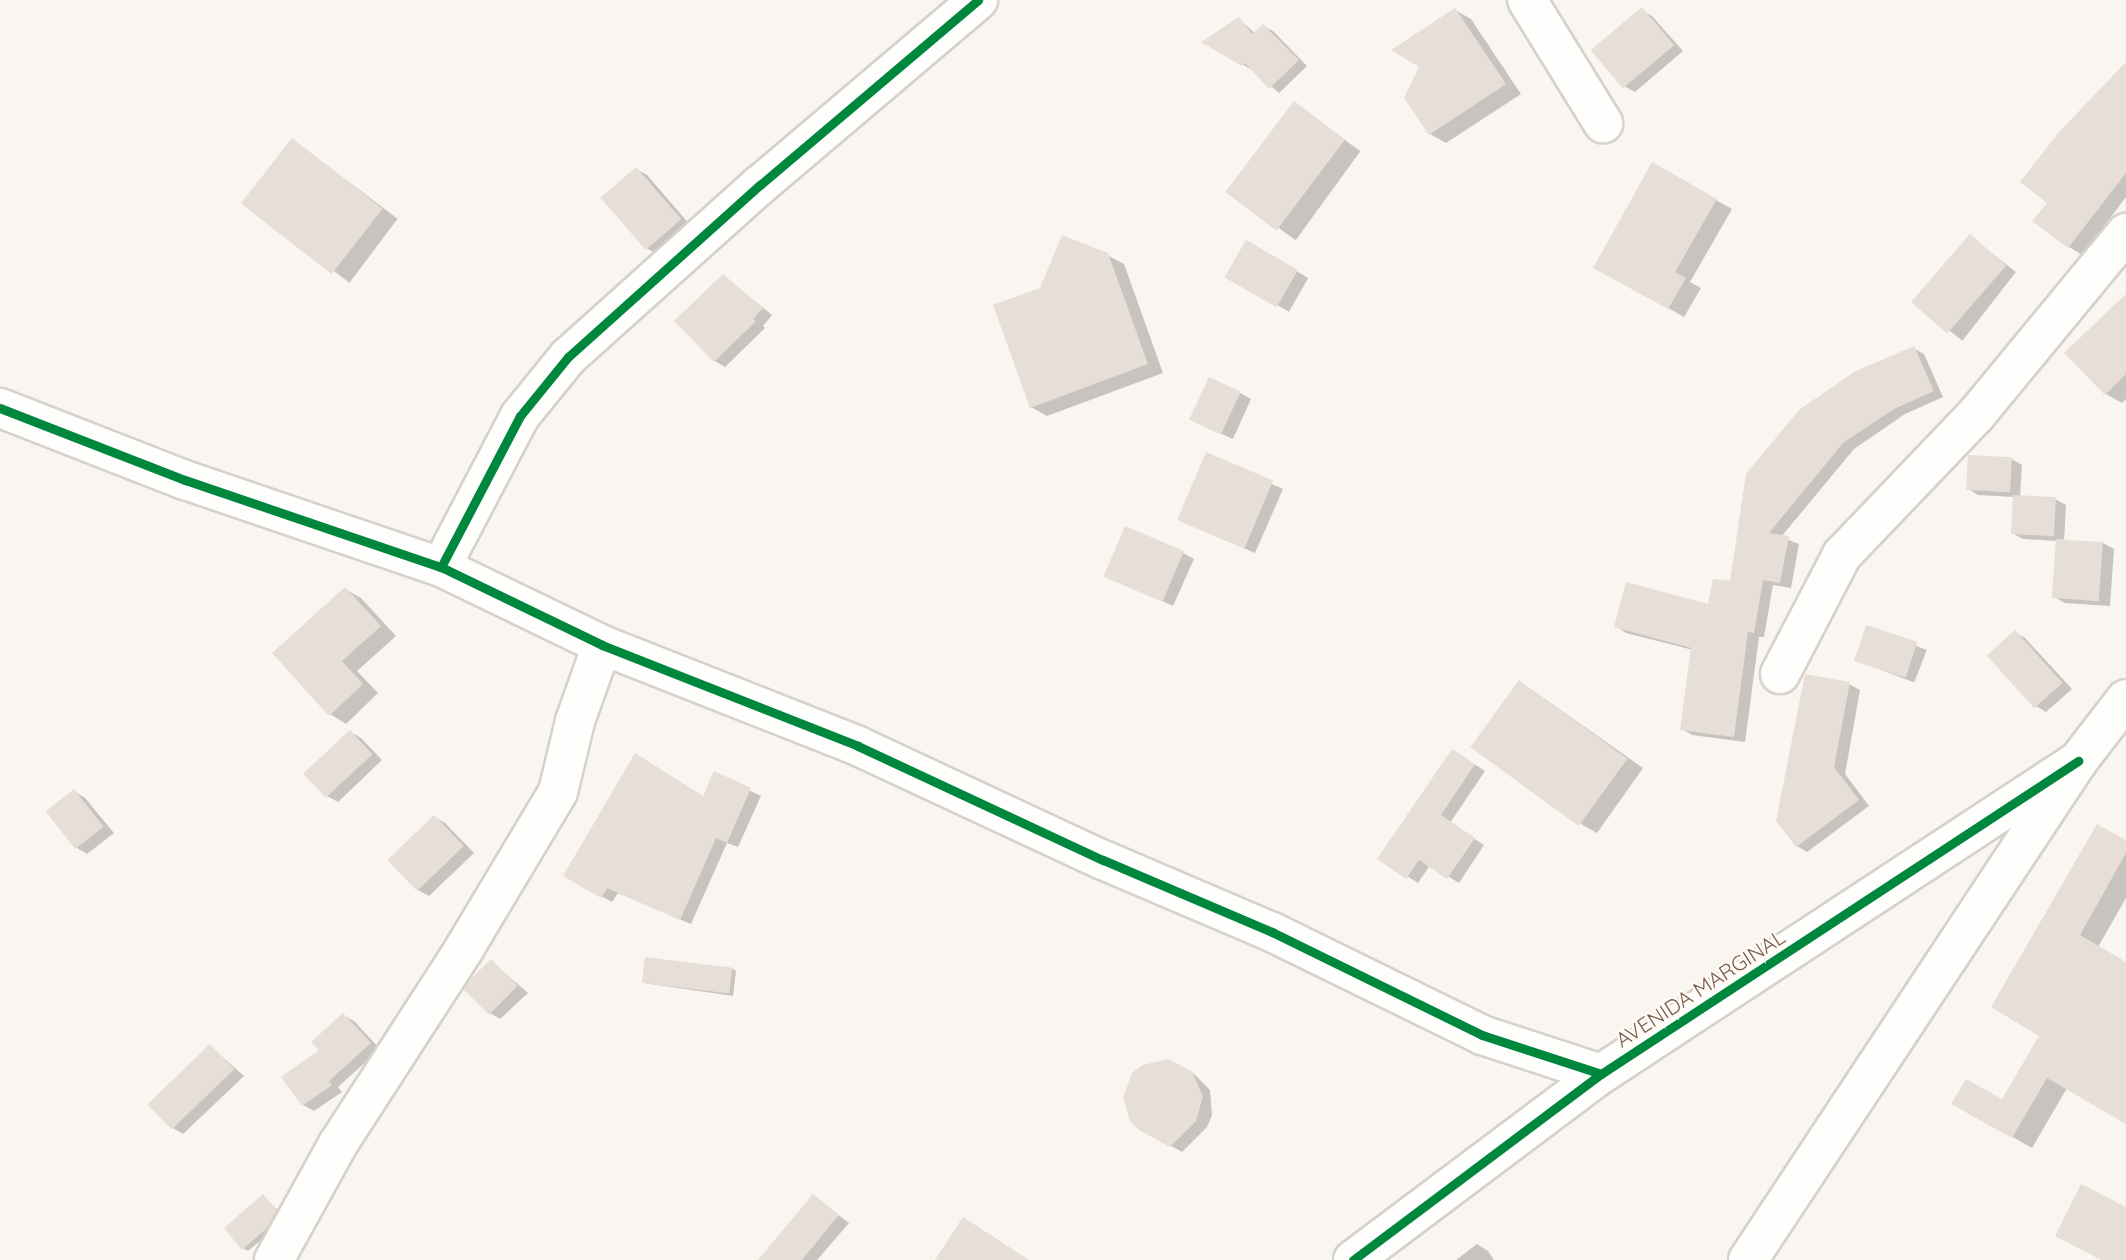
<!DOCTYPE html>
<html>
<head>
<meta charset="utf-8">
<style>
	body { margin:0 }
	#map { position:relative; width:2126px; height:1260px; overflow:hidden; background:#f9f5f0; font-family:Quicksand,sans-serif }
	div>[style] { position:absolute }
	.shadow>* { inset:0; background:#0003; transform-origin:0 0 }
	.building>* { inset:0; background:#e6ded7; transform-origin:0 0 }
	.roads { filter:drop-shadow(2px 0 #d7d1cb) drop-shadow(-2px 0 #d7d1cb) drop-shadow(0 2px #d7d1cb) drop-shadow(0 -2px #d7d1cb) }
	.minor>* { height:38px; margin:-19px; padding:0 19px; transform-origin:19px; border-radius:19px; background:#fefefd }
	.cycleway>* { height:9px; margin:-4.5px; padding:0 4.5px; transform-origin:4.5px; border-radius:4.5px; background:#00873e }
	span { translate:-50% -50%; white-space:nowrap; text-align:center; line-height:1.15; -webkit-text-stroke:5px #fffaf3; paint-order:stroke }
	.street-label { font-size:21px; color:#7a5c4d }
</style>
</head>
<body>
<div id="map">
	<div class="shadow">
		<i style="clip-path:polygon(1455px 10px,1471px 19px,1521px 94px,1446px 143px,1430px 134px)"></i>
		<i style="clip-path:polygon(1642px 10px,1652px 16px,1683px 51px,1635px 92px,1624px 86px)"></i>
		<i style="clip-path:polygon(1239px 19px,1256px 34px,1263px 26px,1273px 31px,1307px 66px,1279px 93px,1252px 70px,1205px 42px)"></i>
		<i style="clip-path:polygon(2126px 65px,2126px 197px,2082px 255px,2069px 247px,2049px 203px)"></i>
		<i style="left:1294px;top:103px;width:82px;height:110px;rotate:36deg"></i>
		<i style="left:293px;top:140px;width:131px;height:80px;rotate:37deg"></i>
		<i style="clip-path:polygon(1653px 165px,1732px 209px,1690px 282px,1701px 288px,1684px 317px,1595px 267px)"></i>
		<i style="clip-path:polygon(636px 169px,647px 175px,691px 226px,659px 255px,648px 249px)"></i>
		<i style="left:1971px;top:237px;width:57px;height:87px;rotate:38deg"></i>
		<i style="left:1246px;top:242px;width:72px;height:39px;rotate:30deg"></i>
		<i style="clip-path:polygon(1107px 255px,1124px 264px,1163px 373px,1047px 416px,1031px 407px)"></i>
		<i style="clip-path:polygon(724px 276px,772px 315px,763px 326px,765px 328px,725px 367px,715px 361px)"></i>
		<i style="clip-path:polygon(2126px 297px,2126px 399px,2122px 403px,2106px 394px)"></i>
		<i style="clip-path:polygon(1913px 348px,1924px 354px,1943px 397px,1905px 414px,1854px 449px,1781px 537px,1799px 544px,1791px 588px,1773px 585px,1764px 637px,1759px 637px,1745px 742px,1692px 735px,1682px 729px,1693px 650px,1626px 633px,1616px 626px,1710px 606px,1732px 583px,1747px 474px)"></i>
		<i style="clip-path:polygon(1240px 393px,1251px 399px,1233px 439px,1203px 426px)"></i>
		<i style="clip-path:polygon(1207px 455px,1283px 489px,1255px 553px,1190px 525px)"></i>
		<i style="clip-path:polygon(2012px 459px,2022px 465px,2020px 497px,2055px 499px,2066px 505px,2064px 541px,2103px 543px,2114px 549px,2110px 606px,2065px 603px,2054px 597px,2058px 541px,2023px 539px,2012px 533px,2014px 497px,1978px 495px,1968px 489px)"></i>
		<i style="clip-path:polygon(1183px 553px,1194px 559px,1173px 606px,1116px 581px)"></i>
		<i style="clip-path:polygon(345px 589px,361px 598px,396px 636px,357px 671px,378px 693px,346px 724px,330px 714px)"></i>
		<i style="left:1867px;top:627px;width:64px;height:35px;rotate:21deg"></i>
		<i style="clip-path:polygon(2015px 632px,2025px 638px,2072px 689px,2046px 712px,2036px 706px)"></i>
		<i style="clip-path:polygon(1849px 684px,1860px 690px,1845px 774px,1869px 806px,1807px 852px,1797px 846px)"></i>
		<i style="clip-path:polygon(1535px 692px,1643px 768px,1597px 833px,1581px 824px)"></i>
		<i style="clip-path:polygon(351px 732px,361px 738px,382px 760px,338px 802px,327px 796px)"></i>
		<i style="clip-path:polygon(1463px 757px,1485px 771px,1450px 823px,1484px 845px,1459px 883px,1430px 865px,1418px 883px,1380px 859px)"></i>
		<i style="clip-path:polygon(715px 774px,761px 796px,738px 847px,727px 843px,691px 924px,618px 893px,612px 902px,565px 875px,704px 798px)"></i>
		<i style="clip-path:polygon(74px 791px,85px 798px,114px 833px,87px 854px,77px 848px)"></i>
		<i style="clip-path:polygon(434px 817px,445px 823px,474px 853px,429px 896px,418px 890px,390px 860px)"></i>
		<i style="clip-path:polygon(2095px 830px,2126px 842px,2126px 898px,2098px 947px,2126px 964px,2126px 1122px,2067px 1088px,2032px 1148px,1953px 1103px,2003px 1102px,2041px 1035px)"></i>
		<i style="clip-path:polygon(491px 961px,528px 993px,500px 1019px,490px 1013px)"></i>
		<i style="clip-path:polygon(731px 968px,736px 971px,733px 996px,644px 983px)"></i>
		<i style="clip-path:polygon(343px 1015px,354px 1021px,380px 1049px,338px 1087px,342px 1092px,314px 1111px,303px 1105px,321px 1050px)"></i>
		<i style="clip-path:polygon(210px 1046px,244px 1076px,183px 1134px,173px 1128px)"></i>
		<i style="clip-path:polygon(1169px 1061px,1192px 1072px,1210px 1090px,1212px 1115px,1207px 1127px,1182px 1152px,1140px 1128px)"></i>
		<i style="clip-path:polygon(263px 1196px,281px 1213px,271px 1232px,248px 1251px,243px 1248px)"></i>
		<i style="clip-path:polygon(813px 1196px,849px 1223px,817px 1260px,760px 1260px)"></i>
		<i style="clip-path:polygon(1477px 1244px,1488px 1251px,1494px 1260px,1456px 1260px)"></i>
	</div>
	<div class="building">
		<i style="left:1642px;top:7px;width:50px;height:67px;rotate:50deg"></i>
		<i style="clip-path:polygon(1455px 8px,1506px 84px,1429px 135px,1404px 98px,1419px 67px,1391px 50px)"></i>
		<i style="clip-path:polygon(1239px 17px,1252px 34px,1263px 24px,1299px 60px,1269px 89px,1245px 63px,1242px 66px,1201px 42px)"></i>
		<i style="clip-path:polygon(2126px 62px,2126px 173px,2068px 248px,2032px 221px,2047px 203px,2020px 182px,2059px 132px)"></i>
		<i style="left:1294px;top:101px;width:64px;height:114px;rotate:37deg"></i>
		<i style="left:292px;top:138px;width:115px;height:83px;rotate:38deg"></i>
		<i style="clip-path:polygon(1652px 162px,1717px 199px,1675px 272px,1686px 278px,1668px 309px,1593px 268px)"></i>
		<i style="left:636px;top:167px;width:69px;height:47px;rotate:49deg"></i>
		<i style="left:1970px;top:234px;width:48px;height:90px;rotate:41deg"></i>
		<i style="clip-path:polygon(1062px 235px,1108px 253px,1148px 364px,1030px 408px,993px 305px,1040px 288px)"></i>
		<i style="left:1246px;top:240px;width:60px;height:43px;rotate:30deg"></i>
		<i style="clip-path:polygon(723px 274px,763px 308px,753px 319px,756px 321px,714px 362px,674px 321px)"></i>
		<i style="clip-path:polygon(2126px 294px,2126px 374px,2105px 395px,2064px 353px)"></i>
		<i style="clip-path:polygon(1914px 346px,1934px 391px,1894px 409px,1843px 443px,1769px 533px,1789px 536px,1780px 583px,1763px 580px,1754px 633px,1748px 632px,1734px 737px,1680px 730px,1691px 648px,1614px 627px,1626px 582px,1708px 604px,1713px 579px,1730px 581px,1746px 474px,1799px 410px,1854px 372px)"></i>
		<i style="left:1209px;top:377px;width:35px;height:47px;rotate:25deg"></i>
		<i style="left:1206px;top:452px;width:73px;height:74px;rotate:23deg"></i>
		<i style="left:1968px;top:455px;width:44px;height:35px;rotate:3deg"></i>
		<i style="left:2013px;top:495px;width:43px;height:39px;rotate:3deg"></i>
		<i style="left:1125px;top:526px;width:64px;height:55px;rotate:23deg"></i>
		<i style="left:2056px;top:539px;width:47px;height:59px;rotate:4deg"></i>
		<i style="clip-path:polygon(345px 587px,381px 626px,342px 661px,363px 684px,329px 716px,272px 653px)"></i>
		<i style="left:1866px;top:625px;width:54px;height:38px;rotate:18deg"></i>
		<i style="left:2015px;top:630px;width:71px;height:38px;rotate:48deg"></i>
		<i style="clip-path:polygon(1805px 674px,1850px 682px,1834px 767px,1859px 800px,1796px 847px,1776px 821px)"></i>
		<i style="left:1519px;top:680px;width:134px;height:83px;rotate:36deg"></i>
		<i style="left:350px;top:730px;width:33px;height:64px;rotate:47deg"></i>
		<i style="clip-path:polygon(1452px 749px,1475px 764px,1441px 815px,1475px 838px,1447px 879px,1419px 860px,1406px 879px,1377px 859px)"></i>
		<i style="clip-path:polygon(635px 753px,703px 796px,714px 771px,751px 788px,727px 843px,716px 838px,680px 920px,607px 888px,601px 898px,563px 876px)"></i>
		<i style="left:74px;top:789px;width:48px;height:36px;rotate:52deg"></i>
		<i style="left:434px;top:815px;width:43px;height:65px;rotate:46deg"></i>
		<i style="clip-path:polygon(2097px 824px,2126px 840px,2126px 853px,2080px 935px,2126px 962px,2126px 1124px,2047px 1078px,2012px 1138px,1951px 1104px,1966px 1079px,2002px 1099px,2039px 1036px,1991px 1007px)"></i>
		<i style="left:645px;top:957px;width:88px;height:26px;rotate:7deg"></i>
		<i style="left:491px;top:959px;width:38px;height:41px;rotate:45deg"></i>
		<i style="clip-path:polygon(343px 1013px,371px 1043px,329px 1081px,332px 1085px,302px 1106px,281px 1077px,319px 1050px,311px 1042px)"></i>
		<i style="left:210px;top:1044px;width:35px;height:87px;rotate:46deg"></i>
		<i style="clip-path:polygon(1169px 1059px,1192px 1072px,1203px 1096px,1196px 1121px,1170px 1147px,1139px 1130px,1130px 1121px,1123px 1097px,1132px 1073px,1143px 1065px)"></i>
		<i style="clip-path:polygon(2081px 1184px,2126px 1207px,2126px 1260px,2101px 1260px,2055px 1236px)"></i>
		<i style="clip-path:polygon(263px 1194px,277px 1210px,266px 1229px,242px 1250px,224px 1228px)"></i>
		<i style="clip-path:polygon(813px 1194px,839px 1215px,802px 1260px,758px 1260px)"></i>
		<i style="clip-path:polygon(963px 1217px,1029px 1260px,935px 1260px)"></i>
	</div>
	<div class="roads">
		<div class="minor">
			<i style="left:1527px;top:0;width:145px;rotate:58.3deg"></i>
			<i style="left:0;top:408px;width:199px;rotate:21.3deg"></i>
			<i style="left:185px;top:480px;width:270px;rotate:18.8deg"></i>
			<i style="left:441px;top:567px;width:179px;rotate:25.8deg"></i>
			<i style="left:602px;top:645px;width:275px;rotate:21.5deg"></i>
			<i style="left:858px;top:746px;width:270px;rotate:25deg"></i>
			<i style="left:1103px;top:860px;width:184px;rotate:23.1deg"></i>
			<i style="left:1272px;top:932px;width:234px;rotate:26.1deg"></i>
			<i style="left:1482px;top:1035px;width:125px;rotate:18.1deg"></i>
			<i style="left:441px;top:567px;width:170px;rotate:-62.4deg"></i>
			<i style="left:520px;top:416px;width:76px;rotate:-50.9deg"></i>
			<i style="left:568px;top:357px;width:258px;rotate:-41.9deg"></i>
			<i style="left:760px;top:185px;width:286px;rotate:-40.3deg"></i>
			<i style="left:1780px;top:674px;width:134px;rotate:-62.5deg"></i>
			<i style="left:1842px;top:555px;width:194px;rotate:-46.3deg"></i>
			<i style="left:1976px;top:415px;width:236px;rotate:-50.5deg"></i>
			<i style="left:274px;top:1260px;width:132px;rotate:-61.1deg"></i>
			<i style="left:338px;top:1144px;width:232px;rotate:-57.1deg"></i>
			<i style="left:464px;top:949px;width:183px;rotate:-59.1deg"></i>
			<i style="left:558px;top:792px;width:73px;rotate:-76.5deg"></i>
			<i style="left:575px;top:721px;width:81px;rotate:-70.4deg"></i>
			<i style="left:1353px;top:1260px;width:310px;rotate:-36.9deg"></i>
			<i style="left:1601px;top:1074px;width:571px;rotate:-33.27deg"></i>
			<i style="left:1748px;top:1260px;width:598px;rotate:-56.52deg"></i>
			<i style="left:2078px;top:761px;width:78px;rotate:-52.3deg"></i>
		</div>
	</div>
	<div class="cycleway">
		<i style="left:0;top:408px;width:199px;rotate:21.3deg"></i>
		<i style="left:185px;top:480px;width:270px;rotate:18.8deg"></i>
		<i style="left:441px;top:567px;width:179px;rotate:25.8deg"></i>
		<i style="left:602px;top:645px;width:275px;rotate:21.5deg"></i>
		<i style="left:858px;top:746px;width:270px;rotate:25deg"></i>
		<i style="left:1103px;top:860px;width:184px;rotate:23.1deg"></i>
		<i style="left:1272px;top:932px;width:234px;rotate:26.1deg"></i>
		<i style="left:1482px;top:1035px;width:125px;rotate:18.1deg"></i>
		<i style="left:441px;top:567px;width:170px;rotate:-62.4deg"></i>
		<i style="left:520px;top:416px;width:76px;rotate:-50.9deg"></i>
		<i style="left:568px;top:357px;width:258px;rotate:-41.9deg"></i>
		<i style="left:760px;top:185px;width:286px;rotate:-40.3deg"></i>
		<i style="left:1353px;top:1260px;width:310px;rotate:-36.9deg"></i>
		<i style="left:1601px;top:1074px;width:571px;rotate:-33.27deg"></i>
	</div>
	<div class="street-label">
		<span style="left:1700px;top:988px;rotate:-33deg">AVENIDA MARGINAL</span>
	</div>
</div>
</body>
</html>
